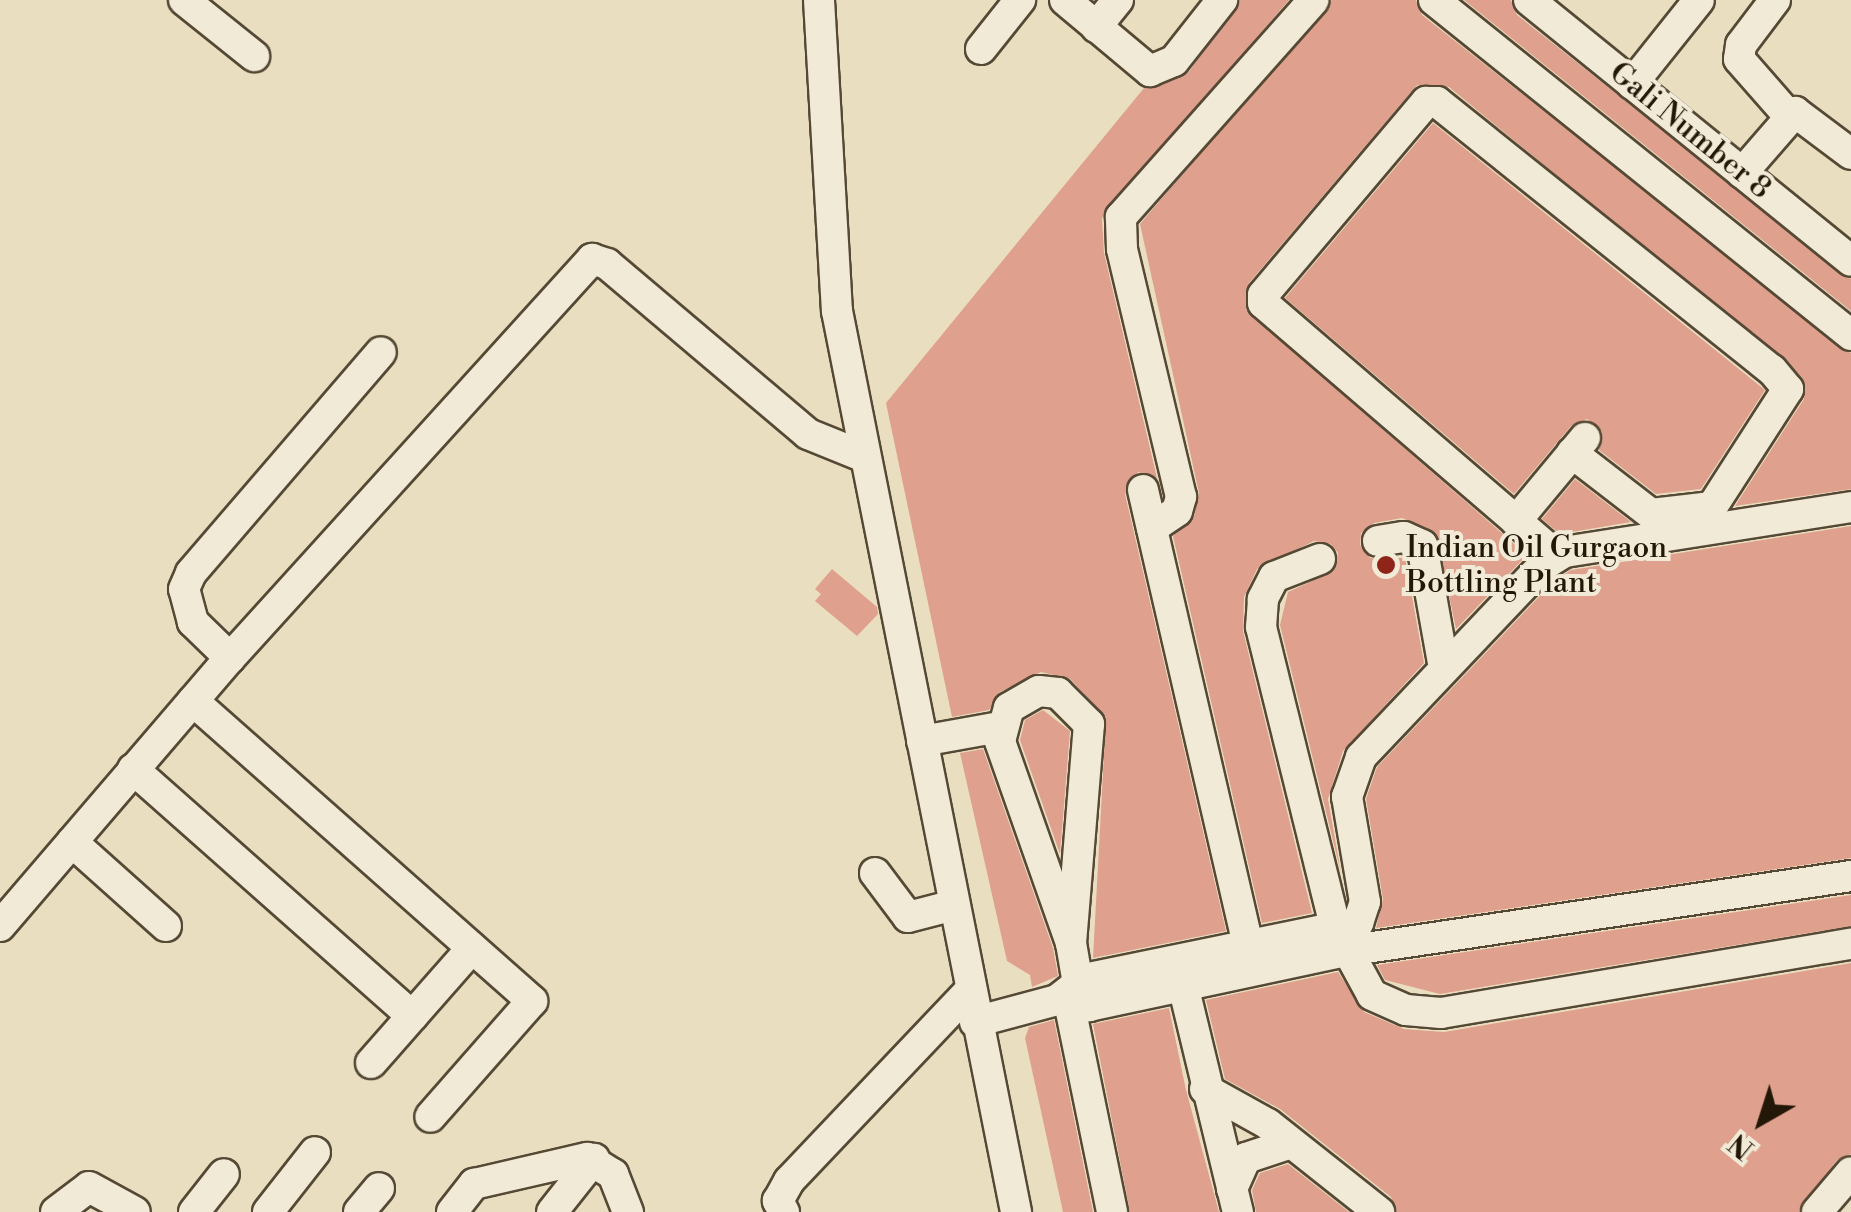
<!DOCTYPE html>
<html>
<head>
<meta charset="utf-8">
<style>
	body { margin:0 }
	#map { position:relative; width:1851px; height:1212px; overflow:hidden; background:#eadec0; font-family:"Libre Bodoni",serif }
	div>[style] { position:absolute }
	.building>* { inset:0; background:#dfa18d }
	.roads { filter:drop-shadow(2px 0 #554935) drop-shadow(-2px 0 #554935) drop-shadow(0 2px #554935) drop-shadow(0 -2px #554935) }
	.minor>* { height:30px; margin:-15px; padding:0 15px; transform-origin:15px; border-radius:15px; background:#f1ead6 }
	.dots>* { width:28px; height:28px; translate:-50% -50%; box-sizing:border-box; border:5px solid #f1ead6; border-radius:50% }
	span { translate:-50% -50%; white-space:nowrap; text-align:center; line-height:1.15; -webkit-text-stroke:8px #f1ead6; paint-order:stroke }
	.street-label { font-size:30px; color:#231707 }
	.poi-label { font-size:30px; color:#231707 }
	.left { translate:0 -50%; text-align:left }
	.north { position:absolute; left:1711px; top:1072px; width:100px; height:100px; -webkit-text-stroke:8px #f1ead6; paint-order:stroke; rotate:219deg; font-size:28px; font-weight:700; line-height:40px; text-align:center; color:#231707 }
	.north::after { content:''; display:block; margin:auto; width:35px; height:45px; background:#231707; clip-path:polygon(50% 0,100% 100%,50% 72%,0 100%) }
</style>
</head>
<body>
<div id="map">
	<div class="building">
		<i style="clip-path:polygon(1240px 0,1289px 0,1102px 218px,1104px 253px,1157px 478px,1138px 472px,1125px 494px,1226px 931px,1093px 958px,1106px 717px,1070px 679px,1041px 672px,1000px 692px,989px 710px,952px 717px,886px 403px,1144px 88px,1188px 73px)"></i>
		<i style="clip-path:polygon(1332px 0,1416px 0,1422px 15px,1851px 353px,1851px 489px,1735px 506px,1804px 399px,1802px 377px,1449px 87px,1417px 85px,1249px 283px,1246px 310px,1527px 555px,1456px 629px,1436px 533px,1402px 518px,1374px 523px,1361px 533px,1360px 545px,1370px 558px,1405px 558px,1424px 663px,1343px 751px,1328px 799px,1341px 873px,1280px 625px,1288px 592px,1334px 571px,1338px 553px,1331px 544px,1314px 541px,1257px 569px,1244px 597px,1243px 631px,1312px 913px,1262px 923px,1173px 536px,1194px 517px,1199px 493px,1140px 224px)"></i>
		<i style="clip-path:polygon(1464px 0,1511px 0,1517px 15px,1851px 279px,1851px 311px)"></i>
		<i style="clip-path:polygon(1433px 123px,1765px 390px,1701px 489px,1656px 494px,1599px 450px,1602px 431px,1587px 419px,1571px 426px,1514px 494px,1285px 298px)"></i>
		<i style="clip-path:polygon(1575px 479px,1631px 522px,1560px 534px,1542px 519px)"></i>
		<i style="clip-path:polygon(1851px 526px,1851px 858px,1376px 928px,1383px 899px,1366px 799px,1377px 767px,1554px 581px,1571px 570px)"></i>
		<i style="clip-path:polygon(832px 569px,877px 607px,878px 614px,857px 636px,815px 601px,821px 594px,815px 589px)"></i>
		<i style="clip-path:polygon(1043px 710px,1070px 731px,1060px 854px,1020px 740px,1025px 720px)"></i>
		<i style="clip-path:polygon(983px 749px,1053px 948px,1058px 976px,1032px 987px,1030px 975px,1007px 961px,960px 753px)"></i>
		<i style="clip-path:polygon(1851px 895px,1851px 926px,1440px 994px,1385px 980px,1377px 965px)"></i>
		<i style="clip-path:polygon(1851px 963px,1851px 1154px,1837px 1160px,1799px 1212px,1397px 1212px,1391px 1197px,1280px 1109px,1225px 1079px,1206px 1000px,1338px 972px,1364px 1012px,1404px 1029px,1444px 1032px)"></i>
		<i style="clip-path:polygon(1169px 1008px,1186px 1090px,1219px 1212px,1130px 1212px,1093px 1024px)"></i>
		<i style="clip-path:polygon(1054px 1020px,1093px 1212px,1063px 1212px,1025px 1038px,1029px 1027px)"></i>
		<i style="clip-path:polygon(1288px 1164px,1349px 1212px,1256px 1212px,1252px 1190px,1260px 1173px)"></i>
	</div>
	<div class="roads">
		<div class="minor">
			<i style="left:184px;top:0;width:90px;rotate:38.7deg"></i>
			<i style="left:819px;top:0;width:312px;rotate:86.7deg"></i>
			<i style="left:837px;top:311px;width:919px;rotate:78.76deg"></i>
			<i style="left:1065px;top:0;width:111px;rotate:39.9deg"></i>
			<i style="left:1150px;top:71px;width:26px;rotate:-23deg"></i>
			<i style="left:1174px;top:61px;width:78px;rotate:-51.8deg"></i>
			<i style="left:1434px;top:0;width:535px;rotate:38.78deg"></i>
			<i style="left:1529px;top:0;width:414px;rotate:39deg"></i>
			<i style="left:1775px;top:0;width:56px;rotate:127.1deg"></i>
			<i style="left:1741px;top:45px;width:14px;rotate:98deg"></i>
			<i style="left:1739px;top:59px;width:74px;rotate:48.8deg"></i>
			<i style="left:1096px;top:27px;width:35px;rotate:-51deg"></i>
			<i style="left:981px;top:49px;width:63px;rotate:-51.5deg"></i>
			<i style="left:1632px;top:84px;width:107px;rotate:-51.4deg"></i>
			<i style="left:1742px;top:173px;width:81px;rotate:-49deg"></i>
			<i style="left:1795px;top:112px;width:70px;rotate:36.9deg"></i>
			<i style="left:1143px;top:490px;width:467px;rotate:77deg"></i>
			<i style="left:1516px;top:521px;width:108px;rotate:-50.3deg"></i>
			<i style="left:1152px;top:528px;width:30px;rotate:-34deg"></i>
			<i style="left:1177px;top:511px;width:15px;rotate:-74deg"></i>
			<i style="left:1181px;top:497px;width:255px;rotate:-103.4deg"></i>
			<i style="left:1122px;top:249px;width:32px;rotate:-92deg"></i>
			<i style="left:1121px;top:217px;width:290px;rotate:-48.4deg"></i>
			<i style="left:1378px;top:541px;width:26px;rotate:-9deg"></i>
			<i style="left:1404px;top:537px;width:20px;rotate:24deg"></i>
			<i style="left:1422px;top:545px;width:125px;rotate:79.9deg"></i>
			<i style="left:1556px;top:555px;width:386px;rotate:-139.3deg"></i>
			<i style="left:1263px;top:303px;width:8px;rotate:-90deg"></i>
			<i style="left:1263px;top:295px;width:253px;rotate:-49.8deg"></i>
			<i style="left:1426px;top:102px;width:11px"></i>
			<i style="left:1437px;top:102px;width:429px;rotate:38.7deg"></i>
			<i style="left:1772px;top:370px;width:25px;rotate:50deg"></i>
			<i style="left:1788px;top:389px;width:140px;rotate:122.8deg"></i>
			<i style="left:1712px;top:507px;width:61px;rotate:173.5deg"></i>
			<i style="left:1651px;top:514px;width:100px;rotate:-142.3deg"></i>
			<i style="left:1320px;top:559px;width:49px;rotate:158.6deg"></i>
			<i style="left:1274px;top:577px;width:25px;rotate:117deg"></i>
			<i style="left:1263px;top:599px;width:28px;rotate:94deg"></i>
			<i style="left:1261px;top:627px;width:309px;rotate:76.1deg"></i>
			<i style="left:1335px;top:927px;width:77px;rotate:61.4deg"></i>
			<i style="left:1372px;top:995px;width:37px;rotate:24deg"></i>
			<i style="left:1406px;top:1010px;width:35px;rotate:5deg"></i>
			<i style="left:1441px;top:1013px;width:416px;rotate:-9.6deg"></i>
			<i style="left:230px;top:658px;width:52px;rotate:-135.8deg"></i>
			<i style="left:193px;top:622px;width:34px;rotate:-105deg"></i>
			<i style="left:184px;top:589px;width:17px;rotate:-66deg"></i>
			<i style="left:191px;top:573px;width:291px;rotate:-49.3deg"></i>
			<i style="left:193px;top:701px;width:453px;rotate:41.5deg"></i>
			<i style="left:532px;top:1001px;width:154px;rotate:131.3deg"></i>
			<i style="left:922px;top:741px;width:79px;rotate:-10.2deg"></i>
			<i style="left:133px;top:769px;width:373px;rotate:41.5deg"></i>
			<i style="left:72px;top:842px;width:126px;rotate:41.8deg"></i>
			<i style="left:875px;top:873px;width:55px;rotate:53.1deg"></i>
			<i style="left:908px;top:917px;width:48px;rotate:-14.6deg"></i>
			<i style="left:0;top:926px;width:353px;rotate:-49.4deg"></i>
			<i style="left:230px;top:658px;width:539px;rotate:-47.78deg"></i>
			<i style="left:592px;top:259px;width:16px;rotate:18deg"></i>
			<i style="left:607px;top:264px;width:263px;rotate:40.2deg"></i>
			<i style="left:808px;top:434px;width:61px;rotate:22deg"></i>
			<i style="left:1071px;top:943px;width:214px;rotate:-109.4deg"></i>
			<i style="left:1000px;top:741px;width:34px;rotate:-75deg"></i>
			<i style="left:1009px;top:708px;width:34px;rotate:-30deg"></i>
			<i style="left:1039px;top:691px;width:19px;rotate:6deg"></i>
			<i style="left:1058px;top:693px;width:44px;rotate:45deg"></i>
			<i style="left:1089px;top:724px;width:220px;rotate:94.7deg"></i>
			<i style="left:1071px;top:943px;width:42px;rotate:80.3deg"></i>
			<i style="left:1183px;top:985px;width:234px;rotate:76.4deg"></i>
			<i style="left:1057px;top:1000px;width:33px;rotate:11deg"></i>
			<i style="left:1089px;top:1006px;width:263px;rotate:-12.1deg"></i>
			<i style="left:1346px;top:951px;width:511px;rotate:-8.45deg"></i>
			<i style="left:1069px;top:1002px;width:214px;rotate:78.4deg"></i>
			<i style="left:975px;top:1022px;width:85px;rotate:-15deg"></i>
			<i style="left:1057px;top:1000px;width:34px;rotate:-38deg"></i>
			<i style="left:1084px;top:979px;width:280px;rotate:-11.6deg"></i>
			<i style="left:1358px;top:923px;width:22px;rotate:-72deg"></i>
			<i style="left:1365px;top:902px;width:107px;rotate:-99.7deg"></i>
			<i style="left:1347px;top:797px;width:42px;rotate:-70.7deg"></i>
			<i style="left:1361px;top:757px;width:263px;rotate:-46.5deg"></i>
			<i style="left:1542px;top:566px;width:26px;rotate:-32deg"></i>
			<i style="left:1564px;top:552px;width:291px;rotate:-8.9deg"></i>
			<i style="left:371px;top:1063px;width:153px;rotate:-48.7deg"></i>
			<i style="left:1205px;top:1089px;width:72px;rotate:29.1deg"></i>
			<i style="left:1268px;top:1124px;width:142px;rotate:38.4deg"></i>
			<i style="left:1232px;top:1189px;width:34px;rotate:-66deg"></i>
			<i style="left:1246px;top:1158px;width:47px;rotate:-18.4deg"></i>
			<i style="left:56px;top:1212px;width:41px;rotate:-37.1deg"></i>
			<i style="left:89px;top:1187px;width:52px;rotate:28.5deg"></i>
			<i style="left:194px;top:1212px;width:48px;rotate:-51.7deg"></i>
			<i style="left:268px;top:1212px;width:76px;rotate:-51.9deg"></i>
			<i style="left:359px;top:1212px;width:31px;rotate:-50deg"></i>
			<i style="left:452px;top:1212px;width:36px;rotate:-52deg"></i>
			<i style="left:474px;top:1184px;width:116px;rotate:-13deg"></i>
			<i style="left:587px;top:1158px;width:31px;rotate:32deg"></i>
			<i style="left:613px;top:1174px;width:41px;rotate:68.5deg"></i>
			<i style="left:552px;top:1212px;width:68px;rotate:-51.6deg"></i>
			<i style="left:784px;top:1212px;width:13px;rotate:-119deg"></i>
			<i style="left:778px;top:1201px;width:23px;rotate:-61deg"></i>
			<i style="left:789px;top:1181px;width:262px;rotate:-46.5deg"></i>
			<i style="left:1817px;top:1212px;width:52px;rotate:-49.6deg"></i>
		</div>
	</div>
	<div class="dots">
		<i style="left:1386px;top:565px;background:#8f2418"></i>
	</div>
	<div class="street-label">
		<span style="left:1690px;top:131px;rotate:39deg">Gali Number 8</span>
	</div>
	<div class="poi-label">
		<span class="left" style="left:1406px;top:565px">Indian Oil Gurgaon<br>Bottling Plant</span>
	</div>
	<div class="north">N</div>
</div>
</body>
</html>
